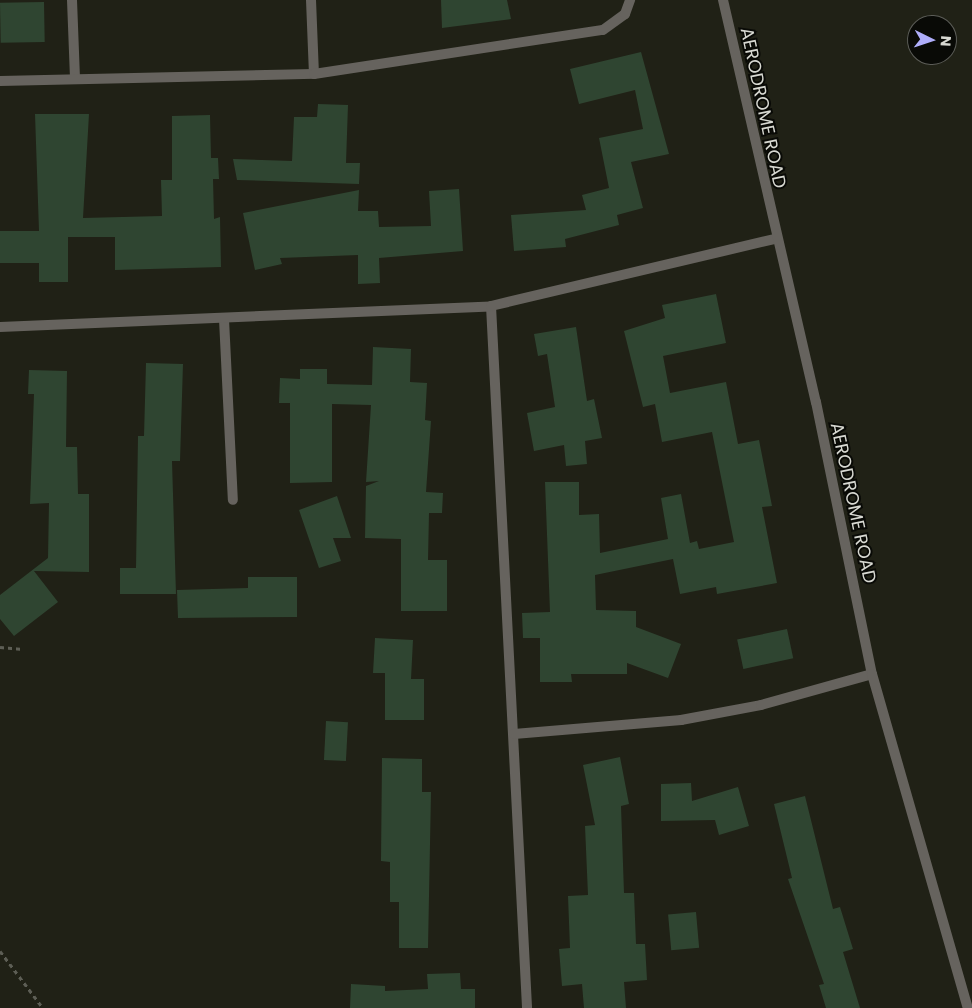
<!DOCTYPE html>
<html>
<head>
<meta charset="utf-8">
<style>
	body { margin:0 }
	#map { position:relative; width:972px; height:1008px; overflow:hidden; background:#202116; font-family:Poppins,sans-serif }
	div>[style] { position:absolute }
	.building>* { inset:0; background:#2f4531; transform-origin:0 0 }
	.path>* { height:3px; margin-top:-1.5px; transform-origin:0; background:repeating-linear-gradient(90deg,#5d5e55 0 4px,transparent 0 8px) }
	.minor>* { height:10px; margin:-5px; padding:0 5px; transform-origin:5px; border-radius:5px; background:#66635e }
	.tertiary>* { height:10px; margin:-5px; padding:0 5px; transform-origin:5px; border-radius:5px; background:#66635e }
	span { translate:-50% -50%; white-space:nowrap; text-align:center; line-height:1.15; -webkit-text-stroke:4px #090a06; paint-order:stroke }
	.street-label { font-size:18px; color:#d8d9d2 }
	.north { position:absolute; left:907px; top:15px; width:50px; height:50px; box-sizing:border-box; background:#090a06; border:1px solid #5c5d58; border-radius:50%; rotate:94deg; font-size:14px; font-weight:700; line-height:20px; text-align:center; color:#d8d9d2 }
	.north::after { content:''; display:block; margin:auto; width:18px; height:22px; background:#afaefa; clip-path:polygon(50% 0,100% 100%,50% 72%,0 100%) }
</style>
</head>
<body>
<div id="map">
	<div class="building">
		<i style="clip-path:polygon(441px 0,507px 0,511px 19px,442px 28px)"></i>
		<i style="left:44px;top:2px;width:40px;height:44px;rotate:89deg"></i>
		<i style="clip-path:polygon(641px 52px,669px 154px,631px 162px,643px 208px,617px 215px,619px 225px,565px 239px,566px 247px,514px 251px,511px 215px,586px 210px,582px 195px,609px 188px,599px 138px,643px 129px,635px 90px,579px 104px,570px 69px)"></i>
		<i style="clip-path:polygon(318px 104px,348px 105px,346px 163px,360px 163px,359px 184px,237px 180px,233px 159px,292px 161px,294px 117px,317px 117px)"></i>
		<i style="clip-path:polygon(35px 114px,89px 114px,83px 218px,162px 216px,161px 180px,172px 180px,172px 116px,210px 115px,211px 158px,218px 158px,219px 179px,213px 179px,214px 219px,220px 217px,221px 267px,115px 270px,115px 237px,68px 237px,68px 282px,39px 282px,39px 263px,0 263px,0 231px,39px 231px)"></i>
		<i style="clip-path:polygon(459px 189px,463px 251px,379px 258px,380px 283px,358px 284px,358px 255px,280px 258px,282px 264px,255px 270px,243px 213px,359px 190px,358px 211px,378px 211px,379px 227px,431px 226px,429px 191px)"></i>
		<i style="clip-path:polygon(716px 294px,726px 343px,663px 356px,670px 393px,726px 382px,738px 444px,759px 440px,772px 506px,762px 507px,777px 583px,717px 594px,716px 587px,680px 594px,673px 559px,595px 575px,596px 610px,636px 611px,636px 627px,681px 644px,668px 678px,627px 663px,627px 674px,571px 674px,572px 682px,540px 682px,540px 638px,523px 638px,522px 613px,550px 612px,545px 482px,579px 482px,579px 515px,599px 514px,600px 553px,668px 539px,661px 498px,681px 494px,690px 543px,697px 541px,699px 549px,734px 542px,712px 432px,662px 442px,655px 404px,643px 407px,624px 331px,665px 318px,662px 305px)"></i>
		<i style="clip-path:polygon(576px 327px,587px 401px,594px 399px,602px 438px,585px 441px,587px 464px,566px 466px,564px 445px,534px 451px,527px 413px,555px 407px,547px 354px,538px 356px,534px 334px)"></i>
		<i style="clip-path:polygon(373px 347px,411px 349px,410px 382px,427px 383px,425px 420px,431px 421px,426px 492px,443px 493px,442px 513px,429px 513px,428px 560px,447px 560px,447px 611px,401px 611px,401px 539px,365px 538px,366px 486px,379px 481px,366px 482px,371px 405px,332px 404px,332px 482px,290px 483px,290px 403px,279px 403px,280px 378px,300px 379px,300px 369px,327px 369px,327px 384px,372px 385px)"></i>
		<i style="clip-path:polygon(146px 363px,183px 364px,180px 461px,172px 461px,176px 594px,120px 594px,120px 568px,136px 568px,138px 436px,144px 436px)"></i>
		<i style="clip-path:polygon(29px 370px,67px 371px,66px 447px,77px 447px,78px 494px,89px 494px,89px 572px,34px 571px,58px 602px,14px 636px,0 619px,0 595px,48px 558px,49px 503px,30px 504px,34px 394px,28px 394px)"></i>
		<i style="clip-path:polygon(337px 496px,351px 538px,333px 538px,341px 561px,319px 568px,299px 510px)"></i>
		<i style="clip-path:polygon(248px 577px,297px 577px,297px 617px,178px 618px,177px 590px,248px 588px)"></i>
		<i style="left:787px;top:629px;width:30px;height:51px;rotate:78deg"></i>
		<i style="clip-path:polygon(375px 638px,413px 640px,411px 679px,424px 679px,424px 720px,385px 720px,385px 673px,373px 673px)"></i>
		<i style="left:326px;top:721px;width:22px;height:39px;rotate:3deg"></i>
		<i style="clip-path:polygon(620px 757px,629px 804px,621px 806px,624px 893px,634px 893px,636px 944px,645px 944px,647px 980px,624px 982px,626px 1008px,584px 1008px,582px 984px,562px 986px,559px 949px,570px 948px,568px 896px,588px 895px,585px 826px,595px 825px,583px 765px)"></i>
		<i style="clip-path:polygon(382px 758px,422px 759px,422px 792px,431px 792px,428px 948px,399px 948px,399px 902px,390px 902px,390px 862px,381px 861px)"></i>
		<i style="clip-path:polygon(691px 783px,692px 801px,738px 787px,749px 826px,719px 835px,715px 820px,661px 821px,661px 784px)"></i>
		<i style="clip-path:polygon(805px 796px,833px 909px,840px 907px,853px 949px,843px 952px,860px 1008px,826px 1008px,819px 985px,824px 984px,788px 879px,792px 878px,774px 804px)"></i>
		<i style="left:696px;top:912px;width:36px;height:28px;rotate:85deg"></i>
		<i style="clip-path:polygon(460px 973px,461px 989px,475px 989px,475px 1008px,350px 1008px,351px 984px,385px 986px,385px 991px,428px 989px,427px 974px)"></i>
	</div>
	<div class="path">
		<i style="left:0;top:647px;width:23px;rotate:5deg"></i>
		<i style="left:0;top:951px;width:71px;rotate:53deg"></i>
	</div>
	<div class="minor">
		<i style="left:72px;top:0;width:77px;rotate:87.8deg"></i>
		<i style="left:311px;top:0;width:74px;rotate:87.7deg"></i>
		<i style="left:0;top:81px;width:314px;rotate:-1.3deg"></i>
		<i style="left:314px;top:74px;width:292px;rotate:-8.7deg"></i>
		<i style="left:603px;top:30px;width:27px;rotate:-36deg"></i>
		<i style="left:625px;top:14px;width:15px;rotate:-70deg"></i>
		<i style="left:491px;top:306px;width:703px;rotate:87.06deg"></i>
		<i style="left:224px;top:319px;width:181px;rotate:87.2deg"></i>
		<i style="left:0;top:327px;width:491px;rotate:-2.4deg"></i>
		<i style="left:491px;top:306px;width:292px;rotate:-13.3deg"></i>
		<i style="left:514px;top:734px;width:168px;rotate:-4.8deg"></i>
		<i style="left:681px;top:720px;width:81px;rotate:-10.6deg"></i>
		<i style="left:761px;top:705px;width:115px;rotate:-15.6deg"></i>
	</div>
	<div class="tertiary">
		<i style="left:723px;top:0;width:413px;rotate:77deg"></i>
		<i style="left:816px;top:402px;width:278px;rotate:78.4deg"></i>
		<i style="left:872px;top:674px;width:348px;rotate:74deg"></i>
	</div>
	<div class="street-label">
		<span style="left:763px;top:108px;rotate:78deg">AERODROME ROAD</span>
		<span style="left:853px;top:503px;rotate:78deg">AERODROME ROAD</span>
	</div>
	<div class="north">N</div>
</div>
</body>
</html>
